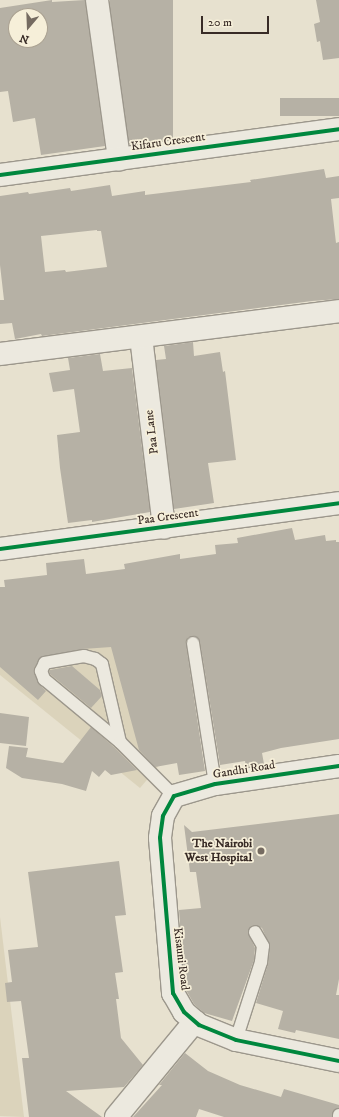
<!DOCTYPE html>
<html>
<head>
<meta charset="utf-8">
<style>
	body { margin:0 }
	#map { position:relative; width:339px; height:1117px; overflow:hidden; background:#e7e1cf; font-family:"IM FELL DW Pica",serif }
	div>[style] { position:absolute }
	.green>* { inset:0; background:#dbd3bb }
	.building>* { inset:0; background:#b6b1a5; transform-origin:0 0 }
	.roads { filter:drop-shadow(1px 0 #9c978c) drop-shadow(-1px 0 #9c978c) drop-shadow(0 1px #9c978c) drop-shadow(0 -1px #9c978c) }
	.lane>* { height:12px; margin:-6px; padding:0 6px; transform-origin:6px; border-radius:6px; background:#ece9df }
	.street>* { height:22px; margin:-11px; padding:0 11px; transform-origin:11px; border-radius:11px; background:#ece9df }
	.cycleway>* { height:4px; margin:-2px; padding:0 2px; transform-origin:2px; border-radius:2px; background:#00873e }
	.dots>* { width:11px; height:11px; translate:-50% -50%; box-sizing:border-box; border:2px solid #f6efd9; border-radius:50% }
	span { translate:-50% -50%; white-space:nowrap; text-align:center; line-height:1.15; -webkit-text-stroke:3.5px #f6efd9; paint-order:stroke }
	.street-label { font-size:12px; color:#382b26 }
	.poi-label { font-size:12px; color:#382b26; font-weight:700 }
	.right { translate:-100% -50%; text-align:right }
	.north { position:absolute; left:8px; top:8px; width:40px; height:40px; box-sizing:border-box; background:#f6efd9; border:1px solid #aaa191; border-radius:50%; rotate:199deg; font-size:11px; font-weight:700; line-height:16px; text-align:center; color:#382b26 }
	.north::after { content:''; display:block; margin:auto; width:14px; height:18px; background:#756b61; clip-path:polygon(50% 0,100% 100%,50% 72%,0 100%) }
	.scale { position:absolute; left:201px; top:16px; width:68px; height:18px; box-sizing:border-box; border:2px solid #382b26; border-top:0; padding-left:5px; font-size:12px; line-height:14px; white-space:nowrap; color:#382b26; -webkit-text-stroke:3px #f6efd9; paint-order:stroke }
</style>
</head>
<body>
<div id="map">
	<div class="green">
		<i style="clip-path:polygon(134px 610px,162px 762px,140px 788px,0 675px,0 634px)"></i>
		<i style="clip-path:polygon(0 917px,24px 1117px,0 1116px)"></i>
	</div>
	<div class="building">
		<i style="clip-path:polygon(evenodd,52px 0,52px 2px,85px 0,105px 146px,41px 155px,35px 118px,13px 122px,8px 91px,0 92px,0 8px,52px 0,16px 16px,40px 16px,40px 40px,16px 40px,16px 16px)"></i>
		<i style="left:110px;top:0;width:63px;height:144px"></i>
		<i style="clip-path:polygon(316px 0,339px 0,339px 58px,323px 60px,320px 41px,317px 42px,314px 24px,320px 22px)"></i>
		<i style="left:339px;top:98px;width:18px;height:59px;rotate:90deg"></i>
		<i style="clip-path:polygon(evenodd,324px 169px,326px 178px,339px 176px,339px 198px,331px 199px,336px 243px,339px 242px,339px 299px,312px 301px,42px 336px,41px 334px,15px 339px,12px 323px,0 324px,0 300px,4px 300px,0 265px,0 196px,28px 192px,29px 194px,70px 188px,71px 191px,110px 185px,112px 196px,145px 191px,145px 195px,251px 182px,250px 180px,324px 169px,97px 230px,97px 231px,101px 231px,107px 267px,66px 272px,65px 270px,45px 272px,41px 236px,97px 230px)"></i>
		<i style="clip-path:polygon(193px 342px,194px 356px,220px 352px,223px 372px,225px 371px,236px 460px,208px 463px,214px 503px,174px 509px,156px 360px,166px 359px,164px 346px)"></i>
		<i style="clip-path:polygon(100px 354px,103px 371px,132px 368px,150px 512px,92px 522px,92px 520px,68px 523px,60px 468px,57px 435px,80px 432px,74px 389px,53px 392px,49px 373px,70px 370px,68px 358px)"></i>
		<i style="clip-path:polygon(292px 528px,295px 540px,325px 535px,326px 541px,336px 540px,336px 542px,339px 542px,339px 739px,281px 748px,262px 753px,264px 764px,246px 767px,245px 761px,220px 765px,200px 642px,195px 636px,188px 637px,186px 644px,205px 771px,179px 775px,177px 763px,155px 767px,139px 750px,111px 647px,83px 649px,41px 657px,34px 668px,34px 673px,39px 684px,46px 691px,38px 700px,0 667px,0 587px,5px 587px,4px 580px,47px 575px,46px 563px,84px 559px,86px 574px,125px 569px,124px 564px,180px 554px,180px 559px,216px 554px,215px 545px,238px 543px,237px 538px)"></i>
		<i style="clip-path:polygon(72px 666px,100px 690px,102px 696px,91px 708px,50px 674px,49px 671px,50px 670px)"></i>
		<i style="clip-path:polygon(0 713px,29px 717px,26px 746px,0 743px)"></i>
		<i style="clip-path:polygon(91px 727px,115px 748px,137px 770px,111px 775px,105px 770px,99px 777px,92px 771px,86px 791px,62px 784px,22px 778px,6px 768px,9px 746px,28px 748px,26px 757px,63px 763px)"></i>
		<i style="clip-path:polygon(339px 814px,339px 979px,336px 995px,339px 995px,339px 1039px,296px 1030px,295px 1033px,278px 1029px,283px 1011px,256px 1003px,268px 964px,270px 947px,262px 928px,255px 925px,251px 926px,248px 932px,255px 948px,254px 960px,232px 1021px,204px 1013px,194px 1004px,186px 990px,183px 967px,179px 910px,201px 908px,196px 872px,190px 872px,184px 825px,192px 832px)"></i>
		<i style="clip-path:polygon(119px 861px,126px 915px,115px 916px,123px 972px,115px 973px,119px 999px,116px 999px,121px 1038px,143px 1065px,124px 1087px,66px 1091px,102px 1117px,29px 1117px,22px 1058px,29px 1058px,21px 1001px,7px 1002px,5px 983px,12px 982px,8px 950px,38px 947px,28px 872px)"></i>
		<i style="clip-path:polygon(185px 1053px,208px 1071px,240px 1085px,281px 1097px,284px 1089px,339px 1105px,339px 1108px,333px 1111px,332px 1117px,224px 1117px,199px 1109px,196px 1117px,133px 1117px,162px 1085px,159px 1085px)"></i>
	</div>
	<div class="roads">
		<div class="lane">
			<i style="left:193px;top:643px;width:143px;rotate:81.1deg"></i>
			<i style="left:120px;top:742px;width:80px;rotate:-103deg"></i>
			<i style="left:102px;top:664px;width:9px;rotate:-144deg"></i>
			<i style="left:95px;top:659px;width:11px;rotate:-165deg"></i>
			<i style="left:84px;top:656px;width:40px;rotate:170deg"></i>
			<i style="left:45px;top:663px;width:9px;rotate:117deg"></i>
			<i style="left:41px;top:671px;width:9px;rotate:69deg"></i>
			<i style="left:44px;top:679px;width:99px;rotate:39.7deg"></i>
			<i style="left:120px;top:742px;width:76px;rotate:45deg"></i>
			<i style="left:236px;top:1040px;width:82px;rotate:-72.2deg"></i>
			<i style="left:261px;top:962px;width:16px;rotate:-83deg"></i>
			<i style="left:263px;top:946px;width:16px;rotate:-120deg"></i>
			<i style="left:339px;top:1117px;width:2px;rotate:-90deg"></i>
		</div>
		<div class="street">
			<i style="left:97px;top:0;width:161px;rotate:82.1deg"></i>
			<i style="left:0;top:175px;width:342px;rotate:-7.7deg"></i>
			<i style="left:141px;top:337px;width:192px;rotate:83.1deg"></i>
			<i style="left:0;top:354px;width:342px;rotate:-7.2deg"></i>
			<i style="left:0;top:549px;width:342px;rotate:-7.7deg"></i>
			<i style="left:339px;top:766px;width:125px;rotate:171.7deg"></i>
			<i style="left:215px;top:784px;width:43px;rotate:163.7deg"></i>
			<i style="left:174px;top:796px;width:23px;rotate:119deg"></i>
			<i style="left:163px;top:816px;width:22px;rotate:98deg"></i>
			<i style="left:160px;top:838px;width:156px;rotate:85.2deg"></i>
			<i style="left:173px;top:993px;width:22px;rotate:60deg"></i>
			<i style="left:184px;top:1012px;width:20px;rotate:41deg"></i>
			<i style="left:199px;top:1025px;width:40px;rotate:22deg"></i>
			<i style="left:236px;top:1040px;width:105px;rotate:11.5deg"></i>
			<i style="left:116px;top:1117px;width:124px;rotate:-50.5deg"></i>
		</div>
	</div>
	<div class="cycleway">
		<i style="left:0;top:175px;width:342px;rotate:-7.7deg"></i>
		<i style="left:0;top:549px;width:342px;rotate:-7.7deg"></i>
		<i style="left:339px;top:766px;width:125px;rotate:171.7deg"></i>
		<i style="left:215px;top:784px;width:43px;rotate:163.7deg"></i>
		<i style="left:174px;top:796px;width:23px;rotate:119deg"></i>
		<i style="left:163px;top:816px;width:22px;rotate:98deg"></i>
		<i style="left:160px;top:838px;width:156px;rotate:85.2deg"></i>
		<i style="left:173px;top:993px;width:22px;rotate:60deg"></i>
		<i style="left:184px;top:1012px;width:20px;rotate:41deg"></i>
		<i style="left:199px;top:1025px;width:40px;rotate:22deg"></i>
		<i style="left:236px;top:1040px;width:105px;rotate:11.5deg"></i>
	</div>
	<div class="dots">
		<i style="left:261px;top:851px;background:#756b61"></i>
	</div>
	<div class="street-label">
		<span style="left:168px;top:142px;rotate:-8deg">Kifaru Crescent</span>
		<span style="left:152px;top:432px;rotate:-97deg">Paa Lane</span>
		<span style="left:168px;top:517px;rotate:-8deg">Paa Crescent</span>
		<span style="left:244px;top:770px;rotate:-9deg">Gandhi Road</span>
		<span style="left:181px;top:959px;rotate:83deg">Kisauni Road</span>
	</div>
	<div class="poi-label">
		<span class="right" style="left:252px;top:851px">The Nairobi<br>West Hospital</span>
	</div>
	<div class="north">N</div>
	<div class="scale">20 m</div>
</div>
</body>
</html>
